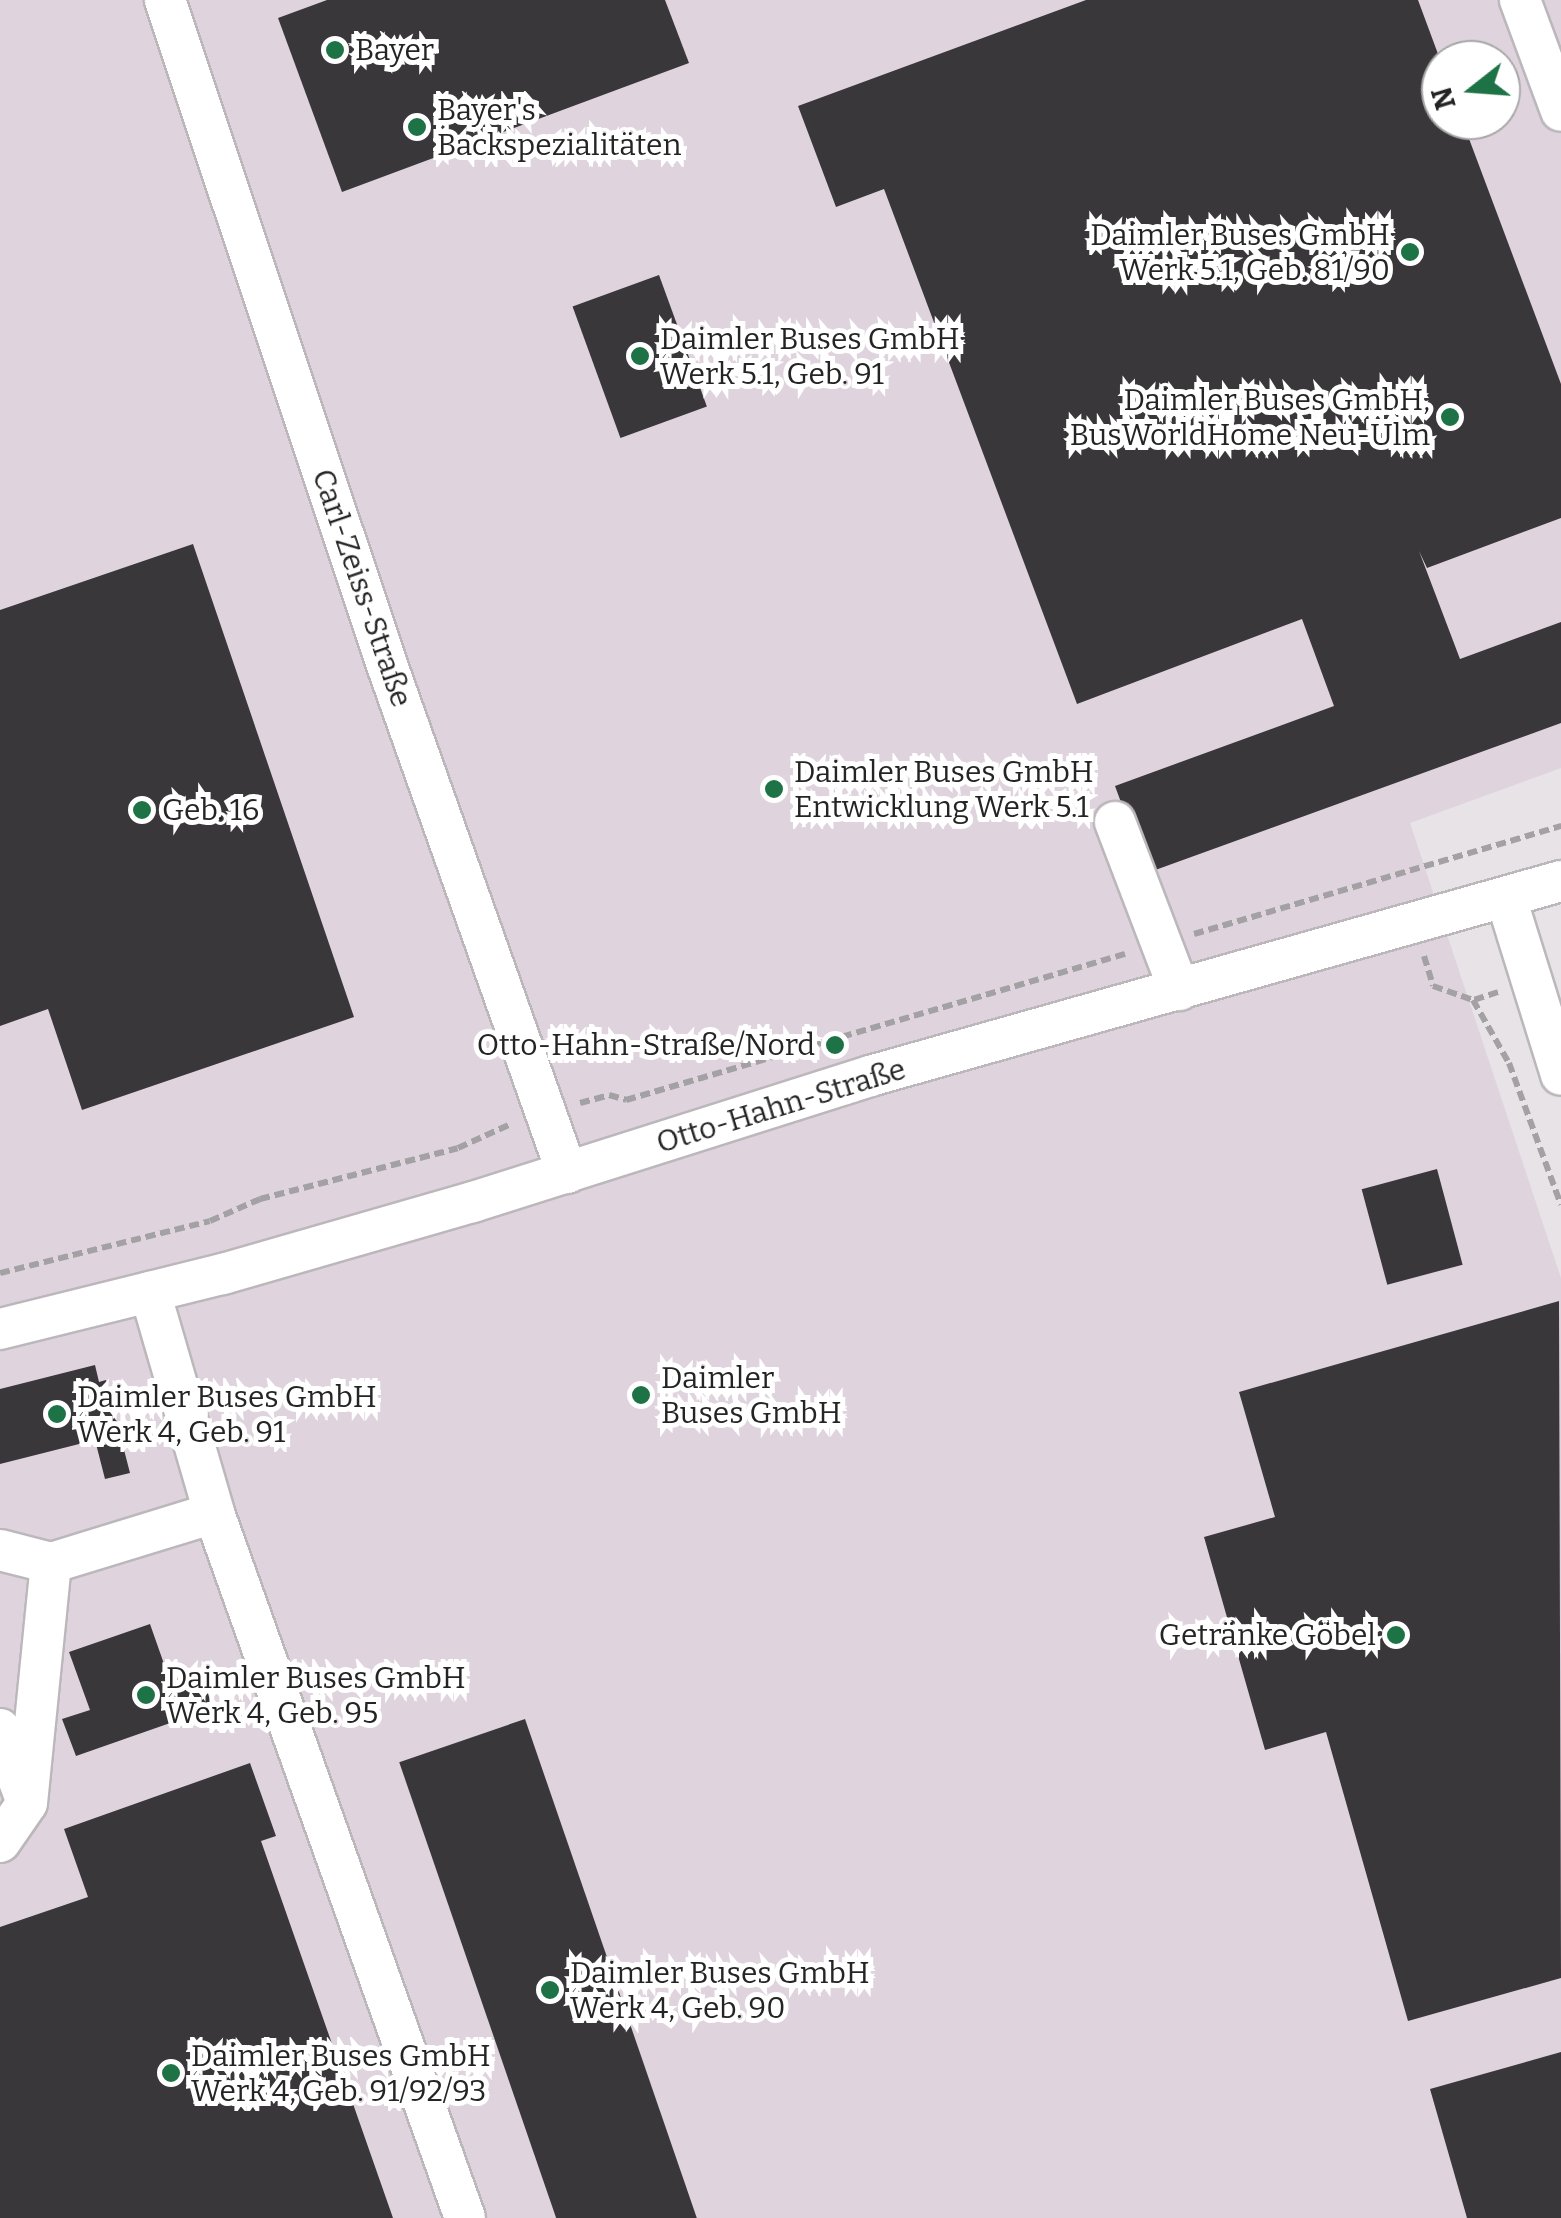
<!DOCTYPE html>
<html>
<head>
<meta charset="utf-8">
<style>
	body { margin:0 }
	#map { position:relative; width:1561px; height:2218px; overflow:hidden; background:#e7e3e7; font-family:Bitter,serif }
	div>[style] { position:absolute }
	.built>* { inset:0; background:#dfd4dd }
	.building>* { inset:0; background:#3a373a; transform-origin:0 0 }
	.path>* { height:6px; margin-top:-3px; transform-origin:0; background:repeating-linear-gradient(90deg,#a4a1a4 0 10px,transparent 0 15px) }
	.roads { filter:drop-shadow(2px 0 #bbb7bb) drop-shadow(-2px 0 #bbb7bb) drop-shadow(0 2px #bbb7bb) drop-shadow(0 -2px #bbb7bb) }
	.minor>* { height:40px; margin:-20px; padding:0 20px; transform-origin:20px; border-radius:20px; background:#fff }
	.dots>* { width:28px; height:28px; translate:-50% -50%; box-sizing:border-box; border:5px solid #fff; border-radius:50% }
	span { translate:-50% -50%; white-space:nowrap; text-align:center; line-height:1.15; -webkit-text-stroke:10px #fff; paint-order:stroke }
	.poi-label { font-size:30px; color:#252425 }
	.left { translate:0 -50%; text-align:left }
	.right { translate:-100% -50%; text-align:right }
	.street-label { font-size:30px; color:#252425 }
	.north { position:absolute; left:1421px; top:40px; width:100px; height:100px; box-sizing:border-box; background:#fff; border:2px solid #a8a7a8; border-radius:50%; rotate:253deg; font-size:28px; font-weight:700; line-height:40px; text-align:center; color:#252425 }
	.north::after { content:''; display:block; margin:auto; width:35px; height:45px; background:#1e7346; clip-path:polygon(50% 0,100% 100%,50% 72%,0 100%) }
</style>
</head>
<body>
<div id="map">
	<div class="built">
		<i style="clip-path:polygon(evenodd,0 0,1561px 0,1561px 768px,1410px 823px,1561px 1278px,1561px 2218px,0 2218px,0 0,1441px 60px,1501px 60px,1501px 120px,1441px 120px,1441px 60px)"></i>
	</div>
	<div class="building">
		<i style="clip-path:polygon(327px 0,665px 0,689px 63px,342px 192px,278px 18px)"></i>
		<i style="clip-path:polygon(1086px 0,1418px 0,1441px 62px,1441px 120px,1462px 120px,1561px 384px,1561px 518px,1427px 568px,1419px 551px,1460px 659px,1561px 622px,1561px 723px,1147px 873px,1115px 786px,1334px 706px,1302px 619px,1077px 704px,884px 189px,836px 207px,798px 106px)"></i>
		<i style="left:659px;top:275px;width:140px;height:92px;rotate:70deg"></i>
		<i style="clip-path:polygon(193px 544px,354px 1017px,82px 1110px,48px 1009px,0 1026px,0 610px)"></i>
		<i style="left:1437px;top:1169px;width:99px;height:78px;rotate:75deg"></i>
		<i style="clip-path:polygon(1559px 1301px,1561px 1978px,1408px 2021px,1326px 1732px,1265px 1750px,1204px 1537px,1275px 1517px,1239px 1392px)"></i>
		<i style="clip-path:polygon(95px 1365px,99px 1382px,106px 1380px,130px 1473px,105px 1479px,95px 1440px,0 1464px,0 1389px)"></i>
		<i style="clip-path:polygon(150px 1624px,170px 1681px,200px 1671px,213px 1708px,76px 1756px,62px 1719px,90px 1710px,69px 1652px)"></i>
		<i style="left:525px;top:1719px;width:529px;height:133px;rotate:71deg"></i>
		<i style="clip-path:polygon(250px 1763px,276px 1836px,261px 1841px,393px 2218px,0 2218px,0 1927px,88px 1897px,64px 1829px)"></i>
		<i style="clip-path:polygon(1561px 2052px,1561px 2218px,1467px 2218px,1430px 2089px)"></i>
	</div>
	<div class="path">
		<i style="left:1194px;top:934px;width:383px;rotate:-16.4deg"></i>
		<i style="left:1424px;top:956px;width:31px;rotate:73deg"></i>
		<i style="left:1433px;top:986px;width:42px;rotate:19.3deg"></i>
		<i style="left:1498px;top:992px;width:26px;rotate:162deg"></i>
		<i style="left:1473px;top:1000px;width:73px;rotate:60.3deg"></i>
		<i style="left:1509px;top:1063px;width:151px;rotate:69.9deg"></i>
		<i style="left:580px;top:1103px;width:30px;rotate:-15deg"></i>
		<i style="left:609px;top:1095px;width:18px;rotate:16deg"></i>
		<i style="left:626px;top:1100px;width:520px;rotate:-16.31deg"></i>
		<i style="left:0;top:1273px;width:216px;rotate:-13.9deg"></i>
		<i style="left:210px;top:1221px;width:55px;rotate:-23.7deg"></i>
		<i style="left:260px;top:1199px;width:204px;rotate:-14.4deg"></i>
		<i style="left:458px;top:1148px;width:58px;rotate:-24.4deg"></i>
	</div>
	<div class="roads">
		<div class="minor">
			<i style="left:165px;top:0;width:701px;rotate:71.54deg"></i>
			<i style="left:387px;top:665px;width:539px;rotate:70.49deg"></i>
			<i style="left:1520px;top:0;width:118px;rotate:69.7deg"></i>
			<i style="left:1115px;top:822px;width:180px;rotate:69.1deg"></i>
			<i style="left:1506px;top:898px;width:185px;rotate:72.7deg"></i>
			<i style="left:150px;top:1292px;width:230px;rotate:73.8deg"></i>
			<i style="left:214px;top:1513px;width:748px;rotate:70.4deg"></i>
			<i style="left:0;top:1329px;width:230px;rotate:-13.9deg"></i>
			<i style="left:223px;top:1274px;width:260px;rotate:-16.1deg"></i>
			<i style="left:473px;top:1202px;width:417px;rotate:-17.6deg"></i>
			<i style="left:870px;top:1076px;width:718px;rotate:-15.76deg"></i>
			<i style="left:0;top:1550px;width:53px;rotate:14.3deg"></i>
			<i style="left:51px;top:1563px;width:170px;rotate:-17.1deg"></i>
			<i style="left:0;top:1729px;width:70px;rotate:70deg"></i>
			<i style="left:0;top:1842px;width:47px;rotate:-55.3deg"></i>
			<i style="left:27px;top:1803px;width:241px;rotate:-84.3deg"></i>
		</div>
	</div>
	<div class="dots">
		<i style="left:335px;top:50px;background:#1e7346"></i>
		<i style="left:417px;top:127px;background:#1e7346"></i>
		<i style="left:1410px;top:252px;background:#1e7346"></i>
		<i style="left:640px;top:356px;background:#1e7346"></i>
		<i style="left:1450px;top:417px;background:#1e7346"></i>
		<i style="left:774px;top:789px;background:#1e7346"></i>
		<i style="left:142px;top:810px;background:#1e7346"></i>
		<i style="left:835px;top:1045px;background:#1e7346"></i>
		<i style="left:641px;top:1395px;background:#1e7346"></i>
		<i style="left:57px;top:1414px;background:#1e7346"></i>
		<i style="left:1396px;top:1635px;background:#1e7346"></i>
		<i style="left:146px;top:1695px;background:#1e7346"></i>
		<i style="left:550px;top:1990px;background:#1e7346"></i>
		<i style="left:171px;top:2073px;background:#1e7346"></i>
	</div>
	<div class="poi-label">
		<span class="left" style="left:355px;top:50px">Bayer</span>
		<span class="left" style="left:437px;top:127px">Bayer's<br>Backspezialitäten</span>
		<span class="right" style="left:1390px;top:252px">Daimler Buses GmbH<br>Werk 5.1, Geb. 81/90</span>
		<span class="left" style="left:660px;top:356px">Daimler Buses GmbH<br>Werk 5.1, Geb. 91</span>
		<span class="right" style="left:1430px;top:417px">Daimler Buses GmbH,<br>BusWorldHome Neu-Ulm</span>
		<span class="left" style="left:794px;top:789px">Daimler Buses GmbH<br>Entwicklung Werk 5.1</span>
		<span class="left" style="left:162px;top:810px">Geb. 16</span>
		<span class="right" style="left:815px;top:1045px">Otto-Hahn-Straße/Nord</span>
		<span class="left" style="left:661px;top:1395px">Daimler<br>Buses GmbH</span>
		<span class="left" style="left:77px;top:1414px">Daimler Buses GmbH<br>Werk 4, Geb. 91</span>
		<span class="right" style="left:1376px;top:1635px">Getränke Göbel</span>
		<span class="left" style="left:166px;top:1695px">Daimler Buses GmbH<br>Werk 4, Geb. 95</span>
		<span class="left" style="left:570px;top:1990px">Daimler Buses GmbH<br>Werk 4, Geb. 90</span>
		<span class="left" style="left:191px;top:2073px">Daimler Buses GmbH<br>Werk 4, Geb. 91/92/93</span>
	</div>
	<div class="street-label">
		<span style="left:362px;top:588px;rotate:71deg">Carl-Zeiss-Straße</span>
		<span style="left:781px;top:1106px;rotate:-17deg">Otto-Hahn-Straße</span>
	</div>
	<div class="north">N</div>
</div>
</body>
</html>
